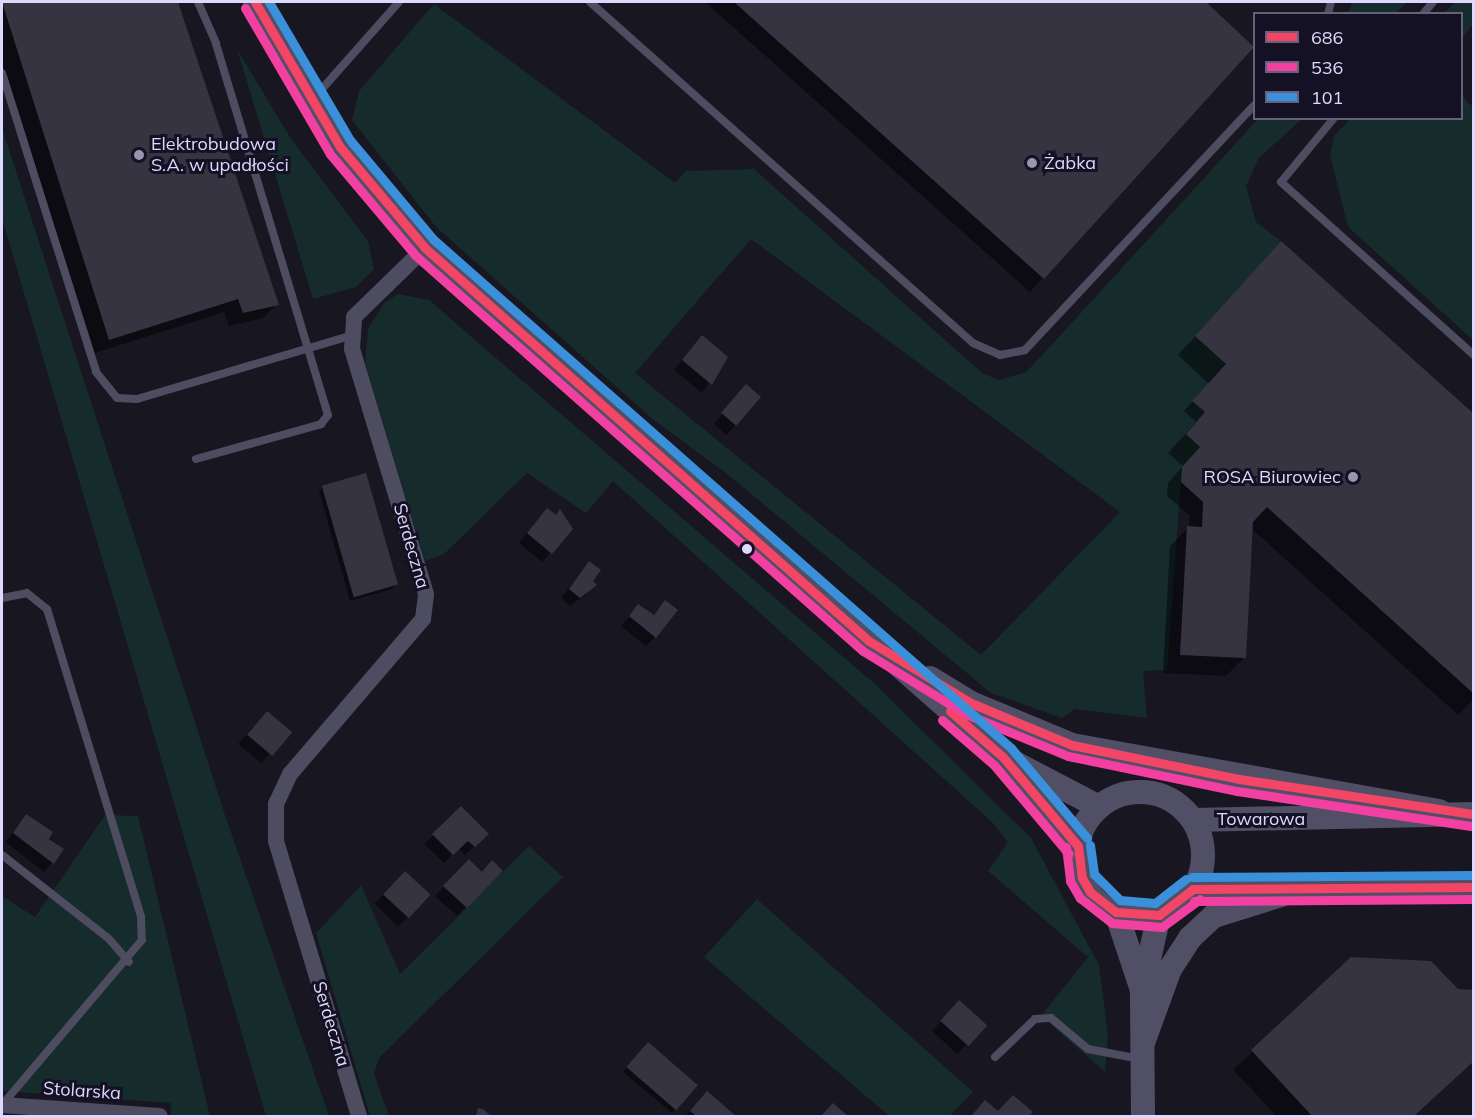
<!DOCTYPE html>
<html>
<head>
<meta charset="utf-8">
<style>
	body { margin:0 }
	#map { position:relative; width:1475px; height:1118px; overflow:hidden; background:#181620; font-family:Mulish,sans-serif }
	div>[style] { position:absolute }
	.green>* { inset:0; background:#152b2c }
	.shadow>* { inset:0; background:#0007; transform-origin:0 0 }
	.building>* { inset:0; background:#373442; transform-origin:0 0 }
	.lane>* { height:8px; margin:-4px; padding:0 4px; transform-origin:4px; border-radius:4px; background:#4e4c60 }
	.street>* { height:16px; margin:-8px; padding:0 8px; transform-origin:8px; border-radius:8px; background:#4e4c60 }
	.secondary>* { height:24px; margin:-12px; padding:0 12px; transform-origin:12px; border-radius:12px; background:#514f66 }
	.secondary>.ring { margin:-12px; padding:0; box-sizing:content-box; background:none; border:24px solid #514f66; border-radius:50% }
	.bus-1>* { height:9px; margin:-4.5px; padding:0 4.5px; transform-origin:4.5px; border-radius:4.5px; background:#f34667 }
	.bus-2>* { height:9px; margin:-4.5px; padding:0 4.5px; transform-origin:4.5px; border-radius:4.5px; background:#f240a1 }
	.bus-3>* { height:9px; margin:-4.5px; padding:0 4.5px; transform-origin:4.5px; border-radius:4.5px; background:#3a90db }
	.dots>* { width:16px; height:16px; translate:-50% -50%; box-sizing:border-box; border:3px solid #151125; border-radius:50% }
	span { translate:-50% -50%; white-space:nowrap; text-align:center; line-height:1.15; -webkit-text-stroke:6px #151125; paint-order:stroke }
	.poi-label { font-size:18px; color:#ded8fc }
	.left { translate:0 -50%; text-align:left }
	.right { translate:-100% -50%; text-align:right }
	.street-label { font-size:18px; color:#ded8fc }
	.frame { position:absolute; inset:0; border:3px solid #ded8fc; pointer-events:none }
	.legend { position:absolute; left:1253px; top:12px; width:210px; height:108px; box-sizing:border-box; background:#151125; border:2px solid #65617b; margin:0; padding:8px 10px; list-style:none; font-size:18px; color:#ded8fc }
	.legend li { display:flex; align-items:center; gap:12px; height:30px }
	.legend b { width:30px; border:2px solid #65617b }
</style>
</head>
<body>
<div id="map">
	<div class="green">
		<i style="clip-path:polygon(1352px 2px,1407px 2px,1396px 13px,1348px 13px)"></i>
		<i style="clip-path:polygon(1455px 2px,1473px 2px,1473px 24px,1462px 38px,1462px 14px,1444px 13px)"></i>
		<i style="clip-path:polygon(evenodd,434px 4px,675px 183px,686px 171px,754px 169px,982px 373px,999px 380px,1026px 372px,1046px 351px,1258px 119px,1302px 119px,1259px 158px,1246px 186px,1256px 222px,1281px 241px,1195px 336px,1226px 364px,1192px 401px,1205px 412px,1186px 434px,1200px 447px,1182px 467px,1167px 670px,1143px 671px,1147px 718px,1075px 709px,1062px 718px,991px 693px,726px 473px,655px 421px,436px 227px,352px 120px,359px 91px,434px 4px,751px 239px,1120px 512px,981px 655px,635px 373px,751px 239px)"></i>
		<i style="clip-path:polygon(237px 49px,291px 139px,368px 241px,374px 269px,356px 287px,313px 299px)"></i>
		<i style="clip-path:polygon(1462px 96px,1473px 107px,1473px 340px,1348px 227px,1330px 155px,1334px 136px,1350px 119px,1462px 118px)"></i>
		<i style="clip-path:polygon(2px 128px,226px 818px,329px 1116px,266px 1116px,2px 218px)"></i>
		<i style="clip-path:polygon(398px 294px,429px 300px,590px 439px,875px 684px,1031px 838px,1099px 965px,1108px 1036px,1105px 1072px,1041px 1016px,1088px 957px,988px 871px,1008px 842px,992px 822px,613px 481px,586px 513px,527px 473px,444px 554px,425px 561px,365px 363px,368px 329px,384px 303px)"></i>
		<i style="clip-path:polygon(105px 815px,138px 816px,210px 1116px,170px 1116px,171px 1103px,2px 1091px,2px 896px,35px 917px)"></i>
		<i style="clip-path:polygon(529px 846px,563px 877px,379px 1058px,374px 1074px,389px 1116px,370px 1116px,316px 933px,361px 885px,400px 974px)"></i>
		<i style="clip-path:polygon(757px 899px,973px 1092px,950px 1116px,889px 1116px,704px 957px)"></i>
	</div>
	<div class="shadow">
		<i style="clip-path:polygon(2px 2px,177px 2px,277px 304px,263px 318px,229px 326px,224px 312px,95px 353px,2px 65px)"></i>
		<i style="clip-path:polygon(705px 2px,1204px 2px,1253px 46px,1030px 292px)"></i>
		<i style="clip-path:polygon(1281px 243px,1474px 416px,1474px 699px,1458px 715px,1251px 528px,1244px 658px,1226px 676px,1163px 673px,1170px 546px,1189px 527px,1190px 516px,1167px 496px,1168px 483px,1183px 466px,1168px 453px,1196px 422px,1184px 411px,1209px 384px,1178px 355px)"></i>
		<i style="clip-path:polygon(693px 346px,726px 357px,702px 393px,674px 370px)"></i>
		<i style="left:746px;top:386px;width:17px;height:50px;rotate:40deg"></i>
		<i style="clip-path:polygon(323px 487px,396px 585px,392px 589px,350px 601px,319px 491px)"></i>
		<i style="clip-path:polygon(538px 519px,571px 529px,542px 562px,519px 543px)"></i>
		<i style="clip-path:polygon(589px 563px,586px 594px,570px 606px,561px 598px)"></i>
		<i style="clip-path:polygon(665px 602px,655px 637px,646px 646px,621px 626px,639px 606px,652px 616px)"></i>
		<i style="clip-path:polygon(258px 722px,290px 732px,261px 763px,238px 744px)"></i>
		<i style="clip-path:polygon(461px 808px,478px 843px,465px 855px,458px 848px,444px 863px,424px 844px)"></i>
		<i style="clip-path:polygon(27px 816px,62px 849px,44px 872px,5px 842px)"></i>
		<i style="clip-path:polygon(469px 861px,481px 873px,501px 871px,457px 916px,435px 896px)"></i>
		<i style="left:405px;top:873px;width:33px;height:43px;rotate:45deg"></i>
		<i style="clip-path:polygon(1352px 958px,1457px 991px,1474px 1057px,1411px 1116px,1277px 1116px,1233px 1070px)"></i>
		<i style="clip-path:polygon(950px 1011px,985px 1025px,957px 1054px,932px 1031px)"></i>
		<i style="clip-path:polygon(644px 1048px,696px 1085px,672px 1113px,623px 1072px)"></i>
		<i style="clip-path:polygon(707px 1093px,734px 1116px,685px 1116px)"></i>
		<i style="clip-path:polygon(986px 1102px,997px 1113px,1031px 1113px,972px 1116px)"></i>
	</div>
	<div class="building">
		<i style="clip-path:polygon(2px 2px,178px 2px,279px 305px,243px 313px,238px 299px,109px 340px)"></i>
		<i style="clip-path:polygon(734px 2px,1206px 2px,1254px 47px,1044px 279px)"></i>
		<i style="clip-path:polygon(1281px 241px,1474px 414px,1474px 694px,1267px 507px,1253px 522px,1246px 658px,1180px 655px,1187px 526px,1202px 527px,1203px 502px,1181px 482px,1182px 467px,1200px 447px,1186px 434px,1205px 412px,1192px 401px,1226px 364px,1195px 336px)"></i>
		<i style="clip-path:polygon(702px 335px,728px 357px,712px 385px,682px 360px)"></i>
		<i style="left:746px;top:384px;width:20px;height:38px;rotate:41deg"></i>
		<i style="left:366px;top:473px;width:116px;height:46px;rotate:74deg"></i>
		<i style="clip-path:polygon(547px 508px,556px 515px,560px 509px,573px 529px,552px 554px,527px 533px)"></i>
		<i style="clip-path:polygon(589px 561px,601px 570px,593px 581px,597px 585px,580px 598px,569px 589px)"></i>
		<i style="clip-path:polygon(665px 600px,678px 610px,656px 638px,629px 616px,638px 604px,654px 615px)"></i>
		<i style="left:267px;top:711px;width:33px;height:31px;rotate:40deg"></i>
		<i style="clip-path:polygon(461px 806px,489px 834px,475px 847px,468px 841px,453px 855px,432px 834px)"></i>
		<i style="clip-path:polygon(26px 814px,53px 832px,49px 839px,64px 849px,54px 864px,13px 833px)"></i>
		<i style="clip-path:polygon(469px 859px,482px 872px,492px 860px,503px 871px,467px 908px,443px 886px)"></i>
		<i style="left:405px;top:871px;width:35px;height:32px;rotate:43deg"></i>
		<i style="clip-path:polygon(1351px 957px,1431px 961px,1458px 989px,1474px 990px,1474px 1061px,1414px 1116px,1312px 1116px,1251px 1050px)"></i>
		<i style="left:959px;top:1000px;width:38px;height:28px;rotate:42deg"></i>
		<i style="left:648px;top:1042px;width:66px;height:33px;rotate:41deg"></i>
		<i style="clip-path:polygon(707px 1091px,736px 1116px,696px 1116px,690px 1111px)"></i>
		<i style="clip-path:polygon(1013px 1095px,1033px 1112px,1029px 1116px,971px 1116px,985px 1100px,998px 1111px)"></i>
		<i style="clip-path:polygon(833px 1103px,848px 1116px,821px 1116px)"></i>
		<i style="clip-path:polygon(478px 1108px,483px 1109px,491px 1116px,476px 1116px)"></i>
	</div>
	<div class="lane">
		<i style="left:590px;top:2px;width:513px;rotate:41.68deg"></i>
		<i style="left:973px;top:343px;width:30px;rotate:24deg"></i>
		<i style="left:1000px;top:355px;width:25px;rotate:-11deg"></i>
		<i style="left:1025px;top:350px;width:335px;rotate:-46.9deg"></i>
		<i style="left:1328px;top:14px;width:12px;rotate:-76deg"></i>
		<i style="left:1423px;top:14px;width:16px;rotate:-50deg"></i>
		<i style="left:2px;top:73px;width:313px;rotate:72.5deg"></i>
		<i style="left:96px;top:372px;width:33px;rotate:51deg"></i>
		<i style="left:117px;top:398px;width:20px;rotate:3deg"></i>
		<i style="left:137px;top:399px;width:225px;rotate:-16.5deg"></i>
		<i style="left:314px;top:98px;width:128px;rotate:-48.5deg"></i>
		<i style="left:1334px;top:118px;width:83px;rotate:129.6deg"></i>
		<i style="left:1281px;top:182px;width:259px;rotate:41.9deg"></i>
		<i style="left:196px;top:459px;width:130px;rotate:-15.6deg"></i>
		<i style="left:321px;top:424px;width:11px;rotate:-52deg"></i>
		<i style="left:328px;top:415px;width:388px;rotate:-106.8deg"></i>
		<i style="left:216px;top:43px;width:45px;rotate:-113.7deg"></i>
		<i style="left:2px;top:598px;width:25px;rotate:-11deg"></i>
		<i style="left:27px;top:593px;width:26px;rotate:39deg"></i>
		<i style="left:47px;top:609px;width:322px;rotate:73deg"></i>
		<i style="left:141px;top:917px;width:23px;rotate:88deg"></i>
		<i style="left:142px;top:940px;width:216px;rotate:130.3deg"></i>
		<i style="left:2px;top:855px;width:136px;rotate:38.1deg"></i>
		<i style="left:109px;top:939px;width:30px;rotate:49deg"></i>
		<i style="left:995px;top:1057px;width:55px;rotate:-43.5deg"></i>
		<i style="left:1035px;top:1019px;width:16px;rotate:-4deg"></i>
		<i style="left:1051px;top:1018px;width:48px;rotate:40deg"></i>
		<i style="left:1088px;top:1049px;width:53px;rotate:10.9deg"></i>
	</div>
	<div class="street">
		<i style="left:2px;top:1105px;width:158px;rotate:4deg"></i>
		<i style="left:359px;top:1116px;width:287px;rotate:-106.8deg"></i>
		<i style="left:276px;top:841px;width:37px;rotate:-90deg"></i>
		<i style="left:276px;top:804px;width:33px;rotate:-65deg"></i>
		<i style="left:290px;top:774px;width:204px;rotate:-49.4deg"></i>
		<i style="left:423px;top:619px;width:25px;rotate:-83deg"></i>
		<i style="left:426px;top:594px;width:256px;rotate:-106.8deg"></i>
		<i style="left:352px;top:349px;width:32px;rotate:-86deg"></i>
		<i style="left:354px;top:317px;width:99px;rotate:-44.2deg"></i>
	</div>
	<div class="secondary">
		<i style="left:255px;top:2px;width:168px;rotate:59.6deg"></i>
		<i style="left:340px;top:147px;width:132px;rotate:49.9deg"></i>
		<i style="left:425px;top:248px;width:770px;rotate:41.37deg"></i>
		<i style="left:1003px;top:757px;width:116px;rotate:49.9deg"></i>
		<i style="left:930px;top:678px;width:48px;rotate:31.4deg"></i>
		<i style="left:971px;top:703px;width:109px;rotate:22.6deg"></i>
		<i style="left:1072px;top:745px;width:373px;rotate:10.2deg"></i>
		<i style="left:1013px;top:762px;width:97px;rotate:27.6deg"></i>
		<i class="ring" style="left:1077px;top:792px;width:102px;height:102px"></i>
		<i style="left:1193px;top:820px;width:281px;rotate:-1.2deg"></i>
		<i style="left:1193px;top:889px;width:37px;rotate:-6deg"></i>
		<i style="left:1230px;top:885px;width:68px;rotate:4.2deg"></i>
		<i style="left:1298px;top:890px;width:176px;rotate:-1deg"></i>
		<i style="left:1116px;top:912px;width:82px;rotate:71.6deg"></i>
		<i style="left:1143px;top:1043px;width:79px;rotate:-70deg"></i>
		<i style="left:1170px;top:969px;width:37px;rotate:-57deg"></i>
		<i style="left:1190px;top:938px;width:33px;rotate:-43deg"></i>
		<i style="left:1214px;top:916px;width:70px;rotate:-17.4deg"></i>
		<i style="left:1143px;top:1116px;width:126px;rotate:-90.5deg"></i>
		<i style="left:1142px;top:990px;width:77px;rotate:-77.2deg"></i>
	</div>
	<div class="bus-1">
		<i style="left:255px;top:2px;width:168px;rotate:59.6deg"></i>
		<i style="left:340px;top:147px;width:132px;rotate:49.9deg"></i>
		<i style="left:425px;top:248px;width:593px;rotate:41.51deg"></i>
		<i style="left:869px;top:641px;width:119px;rotate:31.3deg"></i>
		<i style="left:971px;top:703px;width:109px;rotate:22.6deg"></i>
		<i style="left:1072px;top:745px;width:170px;rotate:11.5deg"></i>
		<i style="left:1239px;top:779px;width:238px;rotate:8.5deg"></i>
		<i style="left:950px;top:711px;width:70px;rotate:41deg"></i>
		<i style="left:1003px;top:757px;width:116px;rotate:49.9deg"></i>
		<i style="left:1078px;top:846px;width:32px;rotate:83deg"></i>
		<i style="left:1082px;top:878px;width:16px;rotate:60deg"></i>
		<i style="left:1090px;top:892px;width:33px;rotate:38deg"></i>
		<i style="left:1116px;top:912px;width:43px;rotate:4deg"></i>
		<i style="left:1159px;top:915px;width:43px;rotate:-37.4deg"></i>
		<i style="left:1193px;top:889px;width:281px;rotate:-0.4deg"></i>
	</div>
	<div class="bus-2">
		<i style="left:245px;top:8px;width:169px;rotate:59.8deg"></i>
		<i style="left:330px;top:154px;width:133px;rotate:49.9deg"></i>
		<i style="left:416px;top:256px;width:597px;rotate:41.47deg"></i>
		<i style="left:863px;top:651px;width:121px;rotate:31.5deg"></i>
		<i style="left:966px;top:714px;width:110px;rotate:22.4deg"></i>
		<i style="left:1068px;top:756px;width:173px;rotate:11.7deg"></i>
		<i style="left:1237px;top:791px;width:238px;rotate:8.5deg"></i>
		<i style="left:942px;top:720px;width:69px;rotate:40.9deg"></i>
		<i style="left:994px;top:765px;width:116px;rotate:49.9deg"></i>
		<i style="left:1066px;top:847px;width:34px;rotate:83deg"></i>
		<i style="left:1070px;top:881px;width:20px;rotate:60deg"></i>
		<i style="left:1080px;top:898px;width:41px;rotate:38deg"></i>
		<i style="left:1112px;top:923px;width:50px;rotate:4.6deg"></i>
		<i style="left:1162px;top:927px;width:47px;rotate:-36.4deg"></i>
		<i style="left:1194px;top:901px;width:280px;rotate:-0.4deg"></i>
	</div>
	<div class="bus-3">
		<i style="left:269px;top:2px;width:160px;rotate:59.6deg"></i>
		<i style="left:350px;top:140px;width:131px;rotate:50deg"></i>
		<i style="left:434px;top:240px;width:769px;rotate:41.36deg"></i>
		<i style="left:1011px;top:748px;width:118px;rotate:49.8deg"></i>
		<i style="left:1090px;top:845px;width:29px;rotate:82deg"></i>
		<i style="left:1094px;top:874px;width:37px;rotate:45deg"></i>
		<i style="left:1120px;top:900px;width:35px;rotate:5deg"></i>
		<i style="left:1155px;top:903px;width:39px;rotate:-38deg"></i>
		<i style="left:1192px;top:877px;width:282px;rotate:-0.4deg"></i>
	</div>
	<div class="dots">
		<i style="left:139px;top:155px;background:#9994af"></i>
		<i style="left:1032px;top:163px;background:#9994af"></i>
		<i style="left:1353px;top:477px;background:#9994af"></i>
		<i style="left:747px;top:549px;background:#ded8fc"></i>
	</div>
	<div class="poi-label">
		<span class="left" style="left:151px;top:155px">Elektrobudowa<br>S.A. w upadłości</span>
		<span class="left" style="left:1044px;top:163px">Żabka</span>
		<span class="right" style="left:1341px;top:477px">ROSA Biurowiec</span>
	</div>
	<div class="street-label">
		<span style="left:411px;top:546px;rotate:74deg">Serdeczna</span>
		<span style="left:1261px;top:819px">Towarowa</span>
		<span style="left:331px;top:1024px;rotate:73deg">Serdeczna</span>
		<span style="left:82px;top:1091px;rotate:4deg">Stolarska</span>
	</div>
	<div class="frame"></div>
	<ul class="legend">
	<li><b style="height:8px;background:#f34667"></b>686</li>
	<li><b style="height:8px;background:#f240a1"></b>536</li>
	<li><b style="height:8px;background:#3a90db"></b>101</li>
	</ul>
</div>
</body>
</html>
